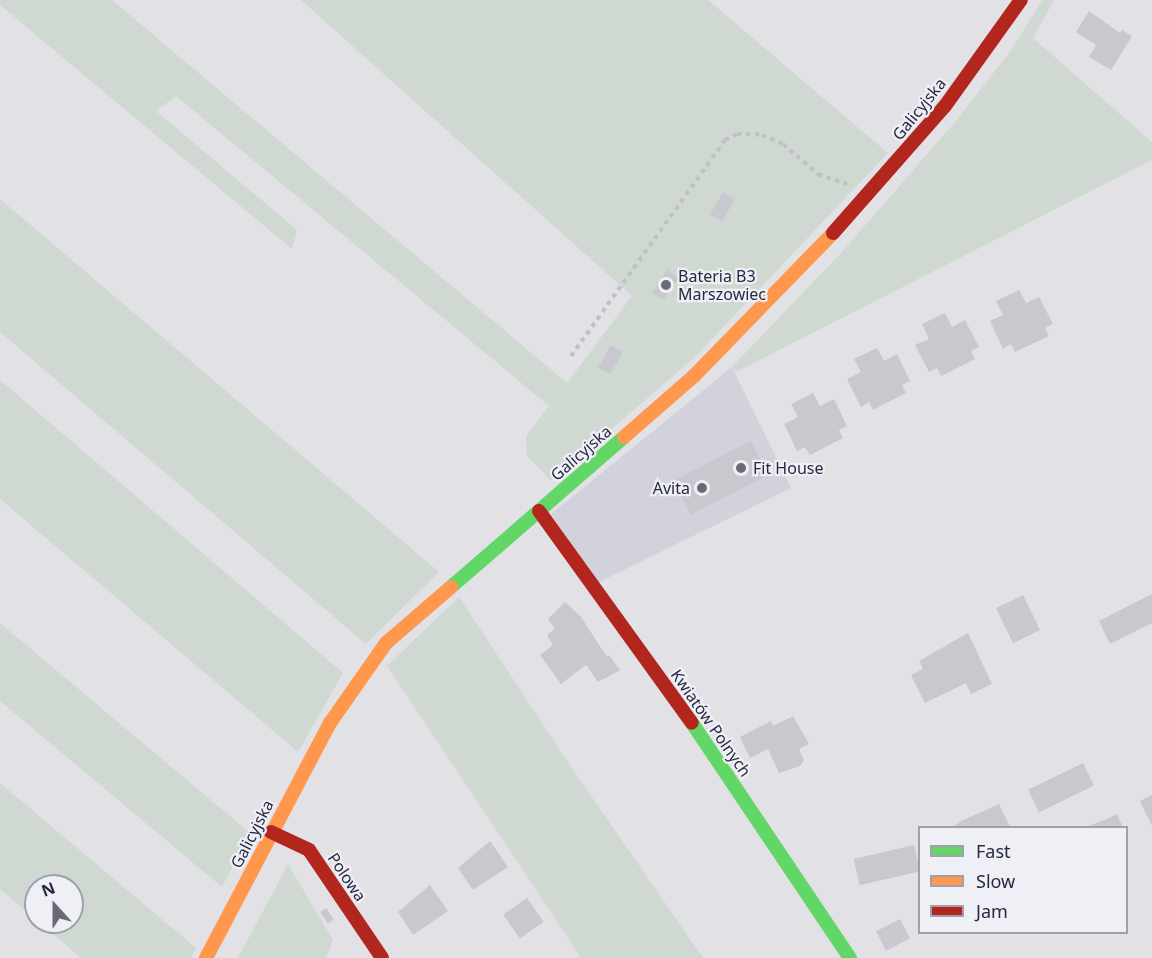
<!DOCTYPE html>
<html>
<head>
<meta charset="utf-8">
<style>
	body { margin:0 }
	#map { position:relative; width:1152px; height:958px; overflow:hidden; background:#e1e1e6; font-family:"Noto Sans",sans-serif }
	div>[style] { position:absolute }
	.built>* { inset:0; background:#d1d2db }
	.green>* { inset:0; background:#cfd9d2 }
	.building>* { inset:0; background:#c8c8ce; transform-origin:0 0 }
	.path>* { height:4px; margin-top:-2px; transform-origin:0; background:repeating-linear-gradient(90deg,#c0c0c7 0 4.5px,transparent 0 9px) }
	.fast>* { height:14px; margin:-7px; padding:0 7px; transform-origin:7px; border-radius:7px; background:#63d668 }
	.slow>* { height:14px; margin:-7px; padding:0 7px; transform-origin:7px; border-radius:7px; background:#ff974d }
	.jam>* { height:14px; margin:-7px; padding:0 7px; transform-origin:7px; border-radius:7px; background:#b3261e }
	.dots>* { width:16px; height:16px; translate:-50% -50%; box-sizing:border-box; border:3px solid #efeff6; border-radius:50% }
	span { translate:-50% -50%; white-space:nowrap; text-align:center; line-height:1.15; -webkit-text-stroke:4.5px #efeff6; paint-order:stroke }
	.street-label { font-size:16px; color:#28293f }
	.poi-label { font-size:16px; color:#28293f }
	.left { translate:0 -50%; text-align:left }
	.right { translate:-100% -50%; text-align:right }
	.legend { position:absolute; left:918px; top:826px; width:210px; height:108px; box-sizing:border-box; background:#efeff6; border:2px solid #9fa0ad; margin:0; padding:8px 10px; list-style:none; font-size:18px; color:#28293f }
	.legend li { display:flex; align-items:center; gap:12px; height:30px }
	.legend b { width:30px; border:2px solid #9fa0ad }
	.north { position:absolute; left:24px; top:874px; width:60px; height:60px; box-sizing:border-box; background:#efeff6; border:2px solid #9fa0ad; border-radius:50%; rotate:339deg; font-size:16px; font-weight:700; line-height:24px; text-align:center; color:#28293f }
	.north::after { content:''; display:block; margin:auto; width:21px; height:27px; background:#696979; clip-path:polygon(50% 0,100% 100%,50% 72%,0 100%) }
</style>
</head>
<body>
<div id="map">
	<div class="built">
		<i style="clip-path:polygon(732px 367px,791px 488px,597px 583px,551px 514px)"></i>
	</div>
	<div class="green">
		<i style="clip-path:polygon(0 0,112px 0,567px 383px,632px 296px,301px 0,708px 0,888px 153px,694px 358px,551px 481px,527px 456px,526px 436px,549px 406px,176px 96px,156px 111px,297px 230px,292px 249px,0 5px)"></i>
		<i style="clip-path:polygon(1042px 0,1054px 0,1033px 38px,1152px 142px,1152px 160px,736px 372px,732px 367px,841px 253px,956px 121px,1012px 49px)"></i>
		<i style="clip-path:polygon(0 199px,439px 572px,366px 644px,0 332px)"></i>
		<i style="clip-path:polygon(0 380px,343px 673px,298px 752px,0 499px)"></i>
		<i style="clip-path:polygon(459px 597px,574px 771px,703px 958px,581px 958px,387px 666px)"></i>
		<i style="clip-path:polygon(0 623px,250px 833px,222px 887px,0 701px)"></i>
		<i style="clip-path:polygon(0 783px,196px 948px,191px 958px,81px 958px,39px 922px,72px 922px,72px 886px,36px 886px,36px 920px,0 889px)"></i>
		<i style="clip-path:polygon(288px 864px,333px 940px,326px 958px,238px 958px)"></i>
	</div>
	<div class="building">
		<i style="clip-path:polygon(1089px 11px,1120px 33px,1122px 30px,1132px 36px,1111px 70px,1089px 57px,1096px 45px,1076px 32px)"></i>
		<i style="left:723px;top:192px;width:14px;height:26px;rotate:30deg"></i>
		<i style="left:667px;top:270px;width:14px;height:27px;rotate:34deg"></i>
		<i style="clip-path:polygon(1019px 290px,1026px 303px,1039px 297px,1053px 324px,1045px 328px,1049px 336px,1015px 352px,1011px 344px,1003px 349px,990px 321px,1003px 315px,996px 301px)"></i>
		<i style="clip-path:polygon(945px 313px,952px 327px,965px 320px,979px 347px,971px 351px,975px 359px,941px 376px,937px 368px,929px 372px,915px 345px,929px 339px,922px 324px)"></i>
		<i style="left:611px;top:345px;width:14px;height:26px;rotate:30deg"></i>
		<i style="clip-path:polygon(877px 348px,884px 361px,897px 354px,910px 381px,902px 385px,906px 393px,873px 410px,869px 402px,861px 407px,847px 379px,861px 372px,854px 359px)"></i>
		<i style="clip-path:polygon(813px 393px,820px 406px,834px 399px,847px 426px,839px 430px,843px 438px,810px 455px,805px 447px,797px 451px,784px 424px,798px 417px,791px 404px)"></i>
		<i style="left:751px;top:441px;width:38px;height:87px;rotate:63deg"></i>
		<i style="clip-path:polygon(1152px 594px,1152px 623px,1110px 644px,1099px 621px)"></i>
		<i style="left:1023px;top:595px;width:39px;height:30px;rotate:64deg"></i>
		<i style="clip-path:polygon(565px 602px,581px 617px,607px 657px,609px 655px,620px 670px,598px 682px,586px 665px,561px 684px,540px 655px,553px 645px,547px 635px,555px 629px,548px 619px)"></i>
		<i style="clip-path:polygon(968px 633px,992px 684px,971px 694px,966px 683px,925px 703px,911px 675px,923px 669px,919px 661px)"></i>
		<i style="clip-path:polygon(793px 716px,809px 744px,799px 749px,804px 760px,800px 766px,779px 773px,768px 749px,750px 758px,740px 737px,771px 721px,773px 726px)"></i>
		<i style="left:1083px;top:763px;width:25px;height:61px;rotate:64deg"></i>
		<i style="clip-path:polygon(1152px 795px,1152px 826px,1140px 801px)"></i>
		<i style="clip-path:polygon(999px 804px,1010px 827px,952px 828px,961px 821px)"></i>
		<i style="clip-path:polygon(1117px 814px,1123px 828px,1083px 828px,1107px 819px)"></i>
		<i style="clip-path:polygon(490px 841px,508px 867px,473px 890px,458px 868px)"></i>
		<i style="left:914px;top:845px;width:27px;height:62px;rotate:77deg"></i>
		<i style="clip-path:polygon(430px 885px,448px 911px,413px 935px,398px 912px)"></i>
		<i style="left:527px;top:898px;width:29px;height:29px;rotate:55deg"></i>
		<i style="left:326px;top:908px;width:14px;height:7px;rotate:56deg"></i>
		<i style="left:900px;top:919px;width:22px;height:27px;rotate:63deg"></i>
	</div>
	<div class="path">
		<i style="left:571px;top:356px;width:265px;rotate:-54.5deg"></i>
		<i style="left:725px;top:140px;width:13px;rotate:-27deg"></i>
		<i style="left:737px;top:134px;width:25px;rotate:2deg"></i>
		<i style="left:762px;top:135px;width:23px;rotate:23deg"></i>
		<i style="left:783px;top:144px;width:46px;rotate:40.6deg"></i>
		<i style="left:818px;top:174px;width:31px;rotate:19deg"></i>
	</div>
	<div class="fast">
		<i style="left:451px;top:587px;width:229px;rotate:-40.9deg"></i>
		<i style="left:692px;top:723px;width:283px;rotate:56.1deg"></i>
	</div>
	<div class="slow">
		<i style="left:624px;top:437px;width:93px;rotate:-41.1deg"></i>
		<i style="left:694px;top:376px;width:199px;rotate:-45.8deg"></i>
		<i style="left:206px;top:958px;width:266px;rotate:-62.2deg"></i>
		<i style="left:330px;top:723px;width:98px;rotate:-55deg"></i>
		<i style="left:386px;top:643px;width:86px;rotate:-40.7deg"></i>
	</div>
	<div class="jam">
		<i style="left:833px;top:233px;width:169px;rotate:-48.6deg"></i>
		<i style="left:945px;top:106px;width:130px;rotate:-54.4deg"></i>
		<i style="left:539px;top:511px;width:261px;rotate:54.2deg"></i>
		<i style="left:271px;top:832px;width:42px;rotate:25.3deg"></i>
		<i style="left:309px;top:850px;width:130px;rotate:55.9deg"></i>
	</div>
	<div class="dots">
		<i style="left:666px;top:285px;background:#696979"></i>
		<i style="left:741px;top:468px;background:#696979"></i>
		<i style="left:702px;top:488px;background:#696979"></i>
	</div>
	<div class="street-label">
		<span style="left:919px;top:109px;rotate:-51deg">Galicyjska</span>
		<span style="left:581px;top:453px;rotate:-41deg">Galicyjska</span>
		<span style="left:711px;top:723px;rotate:55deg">Kwiatów Polnych</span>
		<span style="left:252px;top:834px;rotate:-63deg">Galicyjska</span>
		<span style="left:347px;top:877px;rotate:56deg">Polowa</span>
	</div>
	<div class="poi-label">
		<span class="left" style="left:678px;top:285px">Bateria B3<br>Marszowiec</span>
		<span class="left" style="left:753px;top:468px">Fit House</span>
		<span class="right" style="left:690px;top:488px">Avita</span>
	</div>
	<ul class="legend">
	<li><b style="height:8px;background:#63d668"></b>Fast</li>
	<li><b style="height:8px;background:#ff974d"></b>Slow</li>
	<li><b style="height:8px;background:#b3261e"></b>Jam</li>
	</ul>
	<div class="north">N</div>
</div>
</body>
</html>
